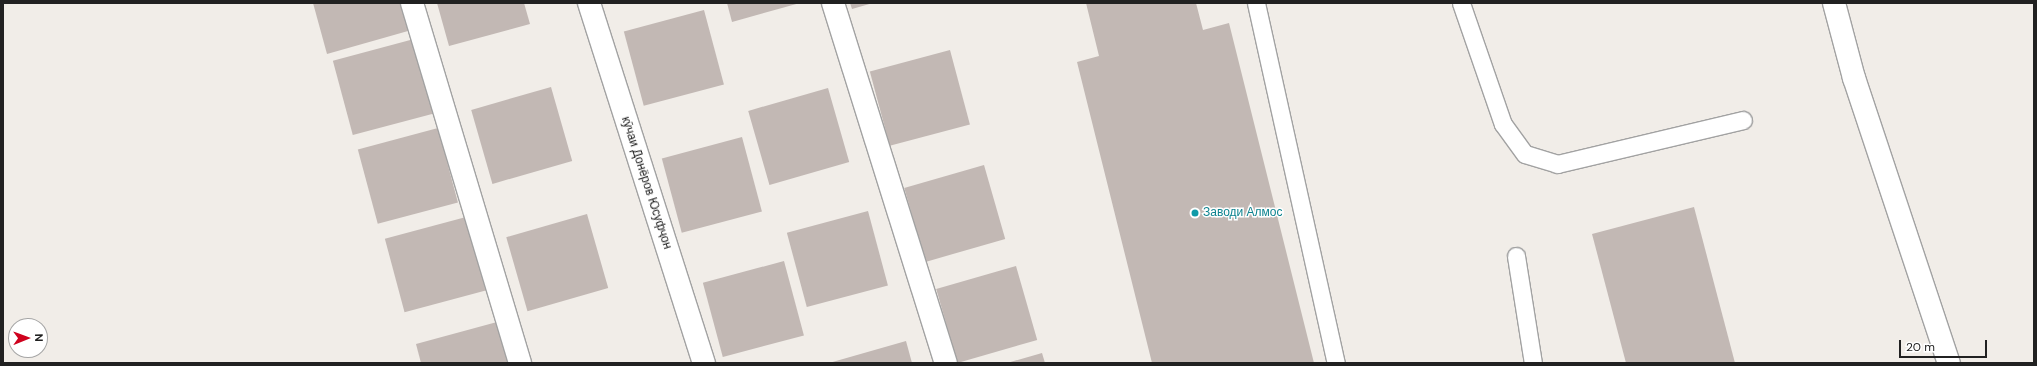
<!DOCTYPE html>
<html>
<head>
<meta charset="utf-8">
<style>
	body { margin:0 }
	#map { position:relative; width:2037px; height:366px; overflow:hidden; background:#f1ede8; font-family:"DM Sans",sans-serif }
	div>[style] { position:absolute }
	.building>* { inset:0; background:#c2b8b4; transform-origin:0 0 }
	.roads { filter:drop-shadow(1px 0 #a2a2a2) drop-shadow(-1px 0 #a2a2a2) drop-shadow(0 1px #a2a2a2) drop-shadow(0 -1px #a2a2a2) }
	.service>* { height:17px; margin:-8.5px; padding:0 8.5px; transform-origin:8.5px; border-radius:8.5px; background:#fff }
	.minor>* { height:22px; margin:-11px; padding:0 11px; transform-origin:11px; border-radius:11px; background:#fff }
	.dots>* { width:11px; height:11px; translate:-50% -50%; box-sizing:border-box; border:2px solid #fff; border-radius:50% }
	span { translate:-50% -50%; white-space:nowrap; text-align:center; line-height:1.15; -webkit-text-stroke:3px #fff; paint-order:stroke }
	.street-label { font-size:12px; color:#212121 }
	.culture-label { font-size:12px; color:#0d838f }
	.left { translate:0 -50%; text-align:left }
	.frame { position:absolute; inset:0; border:4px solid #212121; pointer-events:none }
	.north { position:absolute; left:8px; top:318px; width:40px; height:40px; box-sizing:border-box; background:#fff; border:1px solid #a6a6a6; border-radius:50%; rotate:89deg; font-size:11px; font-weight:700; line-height:16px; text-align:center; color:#212121 }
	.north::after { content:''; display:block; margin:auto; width:14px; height:18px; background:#cf021e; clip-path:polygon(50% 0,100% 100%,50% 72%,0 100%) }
	.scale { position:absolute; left:1899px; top:340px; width:88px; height:18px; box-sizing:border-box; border:2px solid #212121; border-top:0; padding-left:5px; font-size:12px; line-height:14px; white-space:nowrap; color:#212121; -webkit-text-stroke:3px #fff; paint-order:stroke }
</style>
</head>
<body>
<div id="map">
	<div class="building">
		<i style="clip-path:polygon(313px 3px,400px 3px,408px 31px,327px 54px)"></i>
		<i style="clip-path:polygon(437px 3px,524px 3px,530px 24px,449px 46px)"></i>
		<i style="clip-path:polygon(727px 3px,800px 3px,732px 22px)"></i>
		<i style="clip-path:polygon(850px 3px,873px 3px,852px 9px)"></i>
		<i style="clip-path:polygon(1086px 3px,1196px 3px,1203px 30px,1229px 23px,1314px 363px,1152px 363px,1077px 62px,1099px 56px)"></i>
		<i style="left:704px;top:10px;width:77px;height:83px;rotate:75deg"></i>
		<i style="left:414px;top:39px;width:77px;height:84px;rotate:75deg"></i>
		<i style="left:950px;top:50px;width:77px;height:83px;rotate:75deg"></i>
		<i style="left:551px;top:87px;width:77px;height:83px;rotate:74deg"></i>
		<i style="left:828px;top:88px;width:77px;height:83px;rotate:74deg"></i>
		<i style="left:438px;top:128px;width:77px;height:83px;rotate:75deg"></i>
		<i style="left:742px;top:137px;width:77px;height:83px;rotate:75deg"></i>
		<i style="left:984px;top:165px;width:77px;height:83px;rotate:74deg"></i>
		<i style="clip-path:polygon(1694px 207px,1735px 363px,1626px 363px,1592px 234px)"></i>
		<i style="left:868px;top:211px;width:77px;height:84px;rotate:75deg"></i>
		<i style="left:587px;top:214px;width:77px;height:84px;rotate:74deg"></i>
		<i style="left:466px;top:217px;width:76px;height:84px;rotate:75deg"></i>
		<i style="left:784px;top:261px;width:77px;height:84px;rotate:75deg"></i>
		<i style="left:1016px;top:266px;width:77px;height:83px;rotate:74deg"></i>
		<i style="clip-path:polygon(497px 322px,508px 363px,421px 363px,416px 344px)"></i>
		<i style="clip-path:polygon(906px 341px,912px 363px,829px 363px)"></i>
		<i style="clip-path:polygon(1042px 353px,1045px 363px,1007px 363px)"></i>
	</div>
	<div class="roads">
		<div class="service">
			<i style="left:1256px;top:3px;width:369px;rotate:77.5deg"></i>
			<i style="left:1461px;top:3px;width:128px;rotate:70.9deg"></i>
			<i style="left:1503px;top:124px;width:37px;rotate:54deg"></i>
			<i style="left:1525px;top:154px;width:34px;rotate:17deg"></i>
			<i style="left:1557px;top:164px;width:191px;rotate:-13.3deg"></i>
			<i style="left:1516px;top:256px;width:108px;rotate:81deg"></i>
		</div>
		<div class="minor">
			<i style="left:412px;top:3px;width:376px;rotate:73.3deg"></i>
			<i style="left:589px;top:3px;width:378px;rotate:72.3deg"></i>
			<i style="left:833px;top:3px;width:377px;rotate:72.6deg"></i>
			<i style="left:1834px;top:3px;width:78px;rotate:75.1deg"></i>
			<i style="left:1854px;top:78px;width:300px;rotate:71.6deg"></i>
		</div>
	</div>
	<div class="dots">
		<i style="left:1195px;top:213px;background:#0f9aa8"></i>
	</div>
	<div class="street-label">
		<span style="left:646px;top:183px;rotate:72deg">кӯчаи Донёров Юсуфҷон</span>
	</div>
	<div class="culture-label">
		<span class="left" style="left:1203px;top:213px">Заводи Алмос</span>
	</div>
	<div class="frame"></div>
	<div class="north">N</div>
	<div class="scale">20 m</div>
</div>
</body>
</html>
